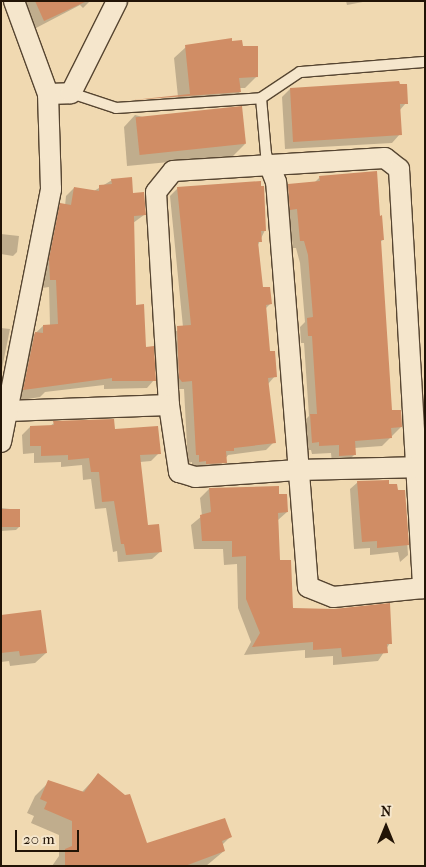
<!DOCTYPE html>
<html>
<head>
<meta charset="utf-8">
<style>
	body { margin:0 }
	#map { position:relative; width:426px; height:867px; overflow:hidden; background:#f0d9b1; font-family:"IM FELL French Canon",serif }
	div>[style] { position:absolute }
	.shadow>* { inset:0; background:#0003 }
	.building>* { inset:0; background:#d08d65; transform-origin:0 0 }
	.roads { filter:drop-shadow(1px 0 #564531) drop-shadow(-1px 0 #564531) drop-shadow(0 1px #564531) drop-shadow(0 -1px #564531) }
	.lane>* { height:10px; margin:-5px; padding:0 5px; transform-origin:5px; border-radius:5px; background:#f5e6cc }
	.street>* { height:20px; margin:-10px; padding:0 10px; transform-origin:10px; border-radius:10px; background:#f5e6cc }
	span { translate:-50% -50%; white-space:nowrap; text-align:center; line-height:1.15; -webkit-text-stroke:4px #f5e6cc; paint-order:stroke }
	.frame { position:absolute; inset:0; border:2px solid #221406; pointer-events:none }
	.north { position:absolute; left:361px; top:802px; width:50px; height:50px; -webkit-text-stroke:4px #f5e6cc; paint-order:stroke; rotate:0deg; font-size:14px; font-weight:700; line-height:20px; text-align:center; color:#221406 }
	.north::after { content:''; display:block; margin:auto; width:18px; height:22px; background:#221406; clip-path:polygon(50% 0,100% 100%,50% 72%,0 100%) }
	.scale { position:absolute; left:15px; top:830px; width:64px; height:22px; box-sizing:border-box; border:2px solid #221406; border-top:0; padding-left:6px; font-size:15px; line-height:18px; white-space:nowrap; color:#221406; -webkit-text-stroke:4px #f5e6cc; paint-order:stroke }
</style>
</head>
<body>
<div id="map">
	<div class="shadow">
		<i style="clip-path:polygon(14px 1px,90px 1px,83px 8px,80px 5px,36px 28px,25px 6px)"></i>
		<i style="clip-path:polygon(346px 1px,368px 1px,347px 5px)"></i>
		<i style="clip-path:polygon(231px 42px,242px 47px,257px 76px,245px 88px,239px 88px,240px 92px,228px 104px,124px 111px,134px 101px,178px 97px,174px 58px,186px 47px)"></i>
		<i style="clip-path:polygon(290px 89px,406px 103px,399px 111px,400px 134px,392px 143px,285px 149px,282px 97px)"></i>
		<i style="clip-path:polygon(135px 115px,245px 144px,233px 156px,127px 166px,124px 127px)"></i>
		<i style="clip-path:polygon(320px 177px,379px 217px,383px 240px,380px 242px,391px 411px,401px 427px,382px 446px,354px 448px,354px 455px,346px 463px,332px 464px,331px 453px,312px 454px,311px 450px,305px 450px,302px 423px,309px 416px,304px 343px,301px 343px,300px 327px,305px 322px,300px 263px,296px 248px,293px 248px,289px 217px,282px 217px,281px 193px,289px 185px,314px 183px)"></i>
		<i style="clip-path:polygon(112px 180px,132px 194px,144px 215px,133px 223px,135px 306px,154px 380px,147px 388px,104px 389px,104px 385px,45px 392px,40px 397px,16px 401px,27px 341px,43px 326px,50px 326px,49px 287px,42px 288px,42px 268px,53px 213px,61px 205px,65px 206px,66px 196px,74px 188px,94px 191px)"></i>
		<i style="clip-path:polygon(178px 188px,265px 230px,258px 245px,262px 289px,270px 304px,265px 309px,269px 353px,275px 376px,268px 384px,274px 442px,266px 450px,228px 455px,217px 470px,192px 469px,192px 462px,188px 463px,184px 389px,174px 389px,170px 335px,183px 327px,170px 196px)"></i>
		<i style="clip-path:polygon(1px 234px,19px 236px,17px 252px,13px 256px,1px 254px)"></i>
		<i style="clip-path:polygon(1px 328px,10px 329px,1px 373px)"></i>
		<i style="clip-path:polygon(54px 423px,113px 431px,159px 453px,151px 461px,140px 462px,147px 526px,161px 551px,152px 559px,118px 562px,117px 551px,113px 552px,106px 508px,95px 509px,91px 479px,83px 480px,82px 465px,61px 467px,61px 462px,34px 463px,34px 453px,23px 454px,22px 435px,30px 427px,50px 426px)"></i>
		<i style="clip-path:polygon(358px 482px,404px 491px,408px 555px,400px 562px,398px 552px,370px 555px,370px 548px,354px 549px,350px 489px)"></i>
		<i style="clip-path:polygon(278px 487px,278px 495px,287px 512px,278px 520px,279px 562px,292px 610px,390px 643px,378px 661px,333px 665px,333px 656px,305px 658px,305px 650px,244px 655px,251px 642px,238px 608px,237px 564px,224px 565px,223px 549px,194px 549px,191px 525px,202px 516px,200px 498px,209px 489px)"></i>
		<i style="clip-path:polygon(1px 508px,19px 510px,20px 526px,16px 530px,1px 531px)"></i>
		<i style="clip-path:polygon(1px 616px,46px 653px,35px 663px,10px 666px,9px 661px,1px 662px)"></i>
		<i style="clip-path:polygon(98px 775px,146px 845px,230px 837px,222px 845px,224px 851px,206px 866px,52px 866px,59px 856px,59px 835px,31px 823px,34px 816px,27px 813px,35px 796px,49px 782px,82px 792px)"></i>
	</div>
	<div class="building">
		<i style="clip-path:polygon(35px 1px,87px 1px,44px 21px)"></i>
		<i style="clip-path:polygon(232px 38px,232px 41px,242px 40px,243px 46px,258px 46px,258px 77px,239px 78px,241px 92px,133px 100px,190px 94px,185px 45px)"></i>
		<i style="clip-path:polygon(399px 81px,400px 84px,407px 84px,408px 104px,400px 104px,402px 135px,293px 142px,290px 88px)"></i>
		<i style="left:242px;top:106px;width:38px;height:107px;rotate:84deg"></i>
		<i style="clip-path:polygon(377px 171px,380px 216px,382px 215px,384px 240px,381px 240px,392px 410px,401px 410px,402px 427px,391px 428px,392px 438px,355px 441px,356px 455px,339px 456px,339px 445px,319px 446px,319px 442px,312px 443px,310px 414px,317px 414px,312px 336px,308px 336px,307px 318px,313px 317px,308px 255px,304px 241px,300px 241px,297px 209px,290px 210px,288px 184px,320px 181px,319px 176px)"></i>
		<i style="clip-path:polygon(132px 177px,133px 193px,144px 192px,146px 215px,134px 216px,136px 305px,144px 304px,146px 347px,154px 346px,156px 381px,112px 381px,112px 378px,23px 390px,35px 332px,43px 333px,43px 325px,58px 324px,56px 280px,50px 280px,49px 259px,60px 203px,71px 205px,74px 187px,99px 191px,99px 185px,112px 184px,111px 179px)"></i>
		<i style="clip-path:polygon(261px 181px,261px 186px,264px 186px,266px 231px,261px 231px,262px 242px,258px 242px,263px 287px,270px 287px,272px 304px,266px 305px,270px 351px,275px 351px,277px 377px,268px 378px,276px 443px,234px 448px,234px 451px,226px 451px,227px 463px,206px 464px,206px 461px,199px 462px,199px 455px,196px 455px,192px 381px,182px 382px,179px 378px,177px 326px,191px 325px,177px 187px)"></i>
		<i style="clip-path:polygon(114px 419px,115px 429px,158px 426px,161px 454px,140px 455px,148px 525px,159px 524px,162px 552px,126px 555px,124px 544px,121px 544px,114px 501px,102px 502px,99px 472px,91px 472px,89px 458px,68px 460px,68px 455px,41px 456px,41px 446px,30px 446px,30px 426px,54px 425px,53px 421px)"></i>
		<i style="clip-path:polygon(389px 480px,389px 484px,397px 484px,398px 490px,405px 490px,409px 545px,377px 548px,377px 541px,362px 542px,357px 481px)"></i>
		<i style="clip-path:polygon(279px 486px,279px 494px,287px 494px,288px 512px,278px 513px,280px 560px,291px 560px,293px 608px,334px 609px,390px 603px,392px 644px,387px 644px,388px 653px,342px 657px,341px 648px,313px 650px,313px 642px,252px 647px,260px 633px,246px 599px,246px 556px,232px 557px,232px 541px,202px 541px,200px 515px,211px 512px,209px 488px)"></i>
		<i style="left:1px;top:509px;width:19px;height:18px"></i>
		<i style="clip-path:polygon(41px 610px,47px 653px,20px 656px,19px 651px,1px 653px,1px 615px)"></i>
		<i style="clip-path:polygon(98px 773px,125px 795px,130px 794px,147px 843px,225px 818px,232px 837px,222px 841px,225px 851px,185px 866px,65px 866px,65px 849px,72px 846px,72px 821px,44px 809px,47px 802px,40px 799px,48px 780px,84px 792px)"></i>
	</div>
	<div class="roads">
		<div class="lane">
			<i style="left:71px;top:93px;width:47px;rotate:18.4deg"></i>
			<i style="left:116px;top:108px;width:145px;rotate:-3.9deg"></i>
			<i style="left:270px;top:166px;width:13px;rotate:-108deg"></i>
			<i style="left:266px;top:154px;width:56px;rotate:-95.1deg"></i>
			<i style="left:261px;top:98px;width:47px;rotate:-33.7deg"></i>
			<i style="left:300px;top:72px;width:125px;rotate:-4.6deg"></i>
		</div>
		<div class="street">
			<i style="left:48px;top:94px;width:23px;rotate:-2deg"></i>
			<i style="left:71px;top:93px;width:103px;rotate:-63.4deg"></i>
			<i style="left:169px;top:405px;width:213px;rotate:-93.5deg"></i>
			<i style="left:156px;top:192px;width:27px;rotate:-51deg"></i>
			<i style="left:173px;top:171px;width:212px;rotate:-3.5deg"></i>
			<i style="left:385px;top:158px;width:18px;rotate:38deg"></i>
			<i style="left:399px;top:169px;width:420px;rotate:86.7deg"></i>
			<i style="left:423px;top:588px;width:90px;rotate:174.3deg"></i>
			<i style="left:333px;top:597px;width:27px;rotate:-158deg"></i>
			<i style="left:308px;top:587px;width:406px;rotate:-94.5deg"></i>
			<i style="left:276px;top:182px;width:17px;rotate:-111deg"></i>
			<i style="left:8px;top:411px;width:161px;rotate:-2.1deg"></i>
			<i style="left:169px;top:405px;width:68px;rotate:81.5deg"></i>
			<i style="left:179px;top:472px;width:17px;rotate:17deg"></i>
			<i style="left:195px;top:477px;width:103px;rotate:-3.9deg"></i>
			<i style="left:298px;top:470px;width:127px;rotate:-1.4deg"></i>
			<i style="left:1px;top:442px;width:258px;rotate:-78.8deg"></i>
			<i style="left:51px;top:189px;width:95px;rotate:-91.8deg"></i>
			<i style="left:48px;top:94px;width:99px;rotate:-110.1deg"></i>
		</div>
	</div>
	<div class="frame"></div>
	<div class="north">N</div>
	<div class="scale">20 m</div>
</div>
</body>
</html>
